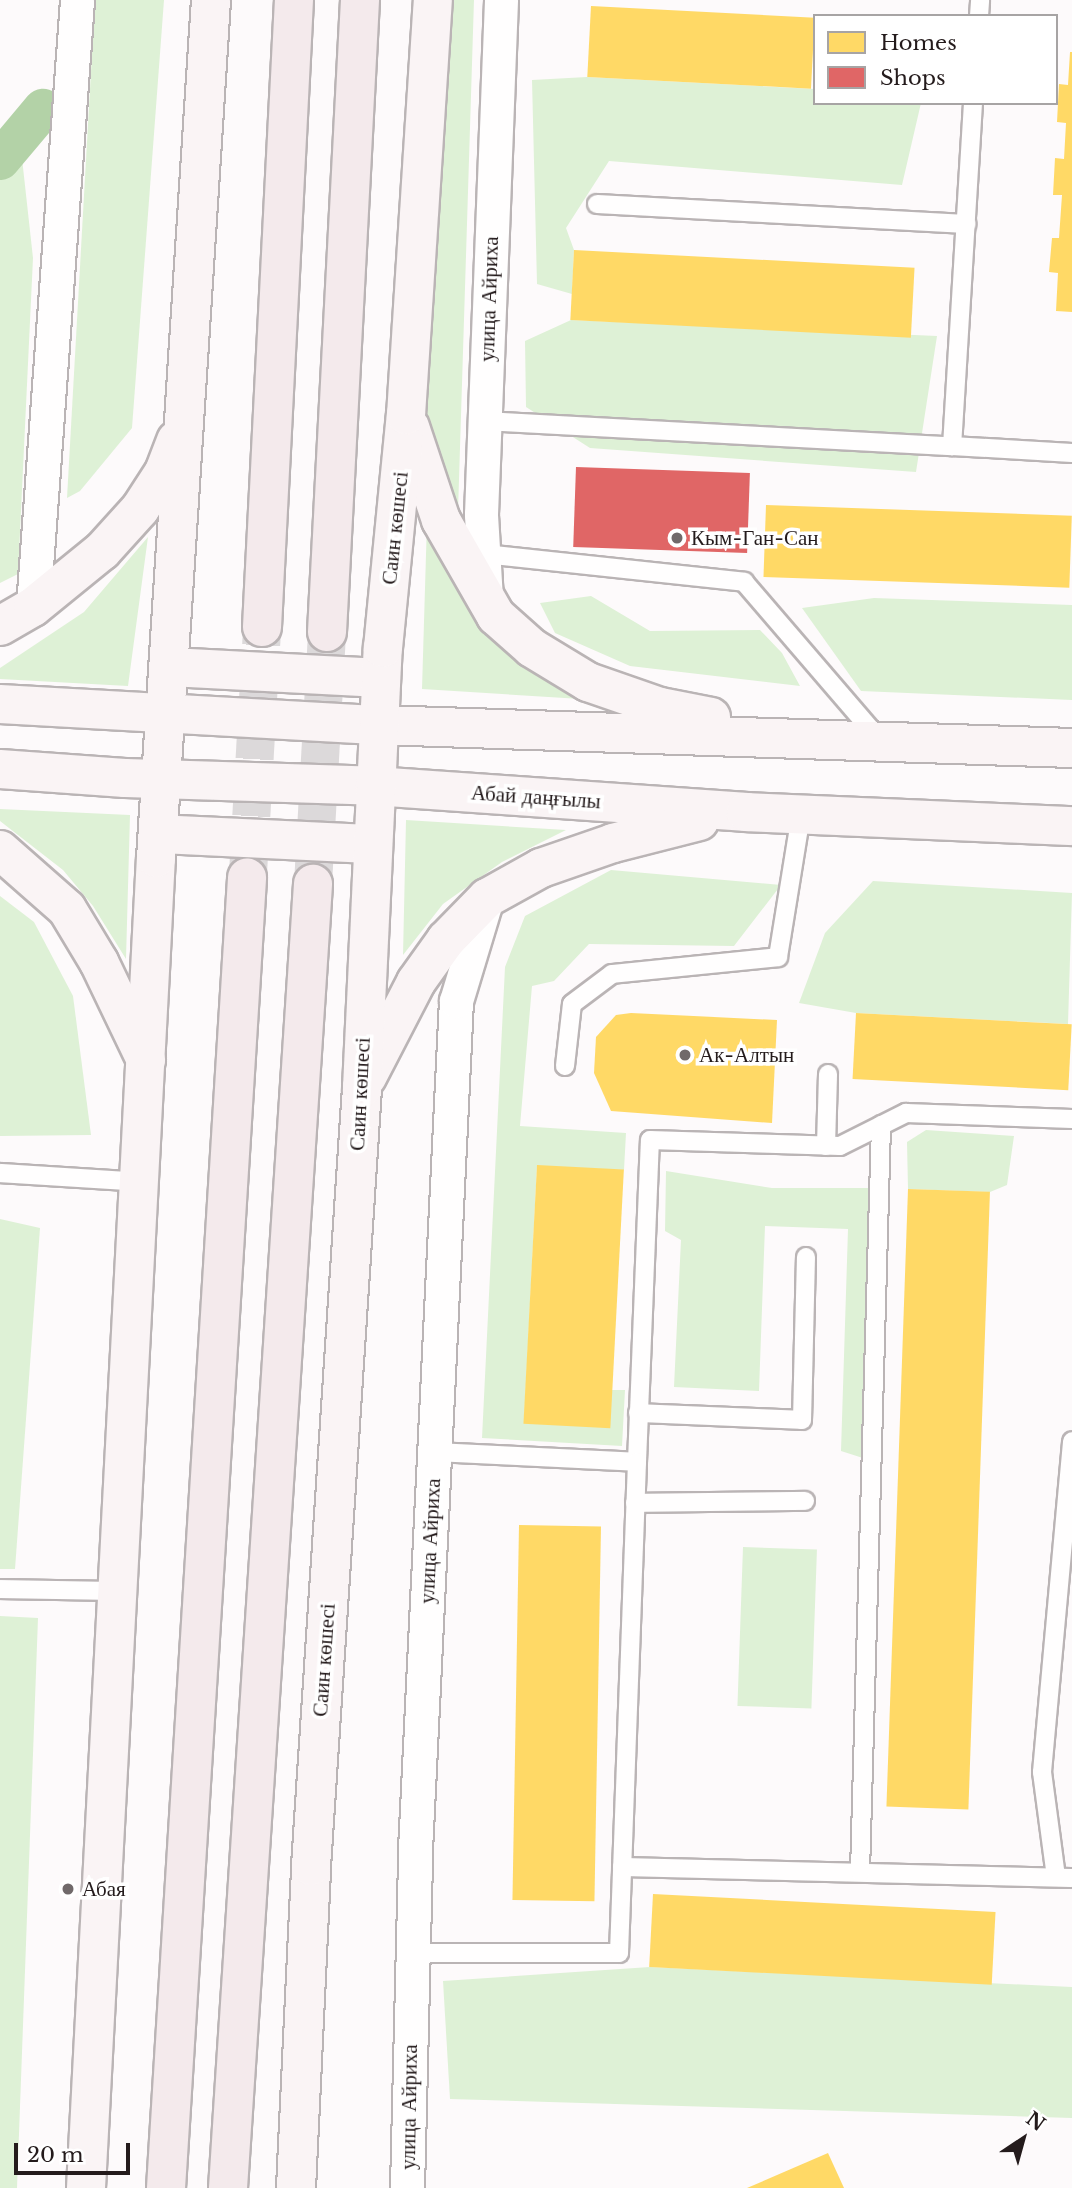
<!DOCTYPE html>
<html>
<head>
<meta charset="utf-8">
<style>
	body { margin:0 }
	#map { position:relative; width:1072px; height:2188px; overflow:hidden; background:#fdfafb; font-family:"Libre Baskerville",serif }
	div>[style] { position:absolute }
	.green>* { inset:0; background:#def1d6; transform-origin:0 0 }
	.homes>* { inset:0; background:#ffd966; transform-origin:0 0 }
	.shops>* { inset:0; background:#e06666; transform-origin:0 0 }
	.canal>* { height:40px; margin:-20px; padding:0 20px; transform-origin:20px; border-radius:20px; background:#b3d2a7 }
	.primary-tunnel>* { height:38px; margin-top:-19px; transform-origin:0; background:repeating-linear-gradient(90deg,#dcd9da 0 38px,transparent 0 57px) }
	.roads { filter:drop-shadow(2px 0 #bab4b5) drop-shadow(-2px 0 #bab4b5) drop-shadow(0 2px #bab4b5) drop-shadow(0 -2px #bab4b5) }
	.service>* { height:18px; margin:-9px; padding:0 9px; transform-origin:9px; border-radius:9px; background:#fffefe }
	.minor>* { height:33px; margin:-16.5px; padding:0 16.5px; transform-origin:16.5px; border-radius:16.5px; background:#fffefe }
	.secondary>* { height:38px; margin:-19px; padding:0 19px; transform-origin:19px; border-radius:19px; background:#faf4f5 }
	.primary>* { height:38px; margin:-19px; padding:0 19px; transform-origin:19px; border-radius:19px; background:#f4eaec }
	.dots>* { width:19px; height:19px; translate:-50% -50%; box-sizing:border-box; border:4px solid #fff; border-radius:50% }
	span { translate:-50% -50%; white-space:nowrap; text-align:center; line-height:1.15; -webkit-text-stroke:7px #fff; paint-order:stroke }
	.street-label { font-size:21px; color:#241b1c }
	.poi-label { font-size:21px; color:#241b1c }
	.left { translate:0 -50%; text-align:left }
	.legend { position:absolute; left:813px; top:14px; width:245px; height:91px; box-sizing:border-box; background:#fff; border:2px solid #a7a4a4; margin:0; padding:9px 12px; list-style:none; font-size:21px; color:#241b1c }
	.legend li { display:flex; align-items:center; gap:14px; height:35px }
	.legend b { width:35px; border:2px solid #a7a4a4 }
	.north { position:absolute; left:988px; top:2104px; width:70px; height:70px; -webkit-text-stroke:5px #fff; paint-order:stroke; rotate:36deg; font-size:19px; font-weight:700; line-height:28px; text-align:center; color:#241b1c }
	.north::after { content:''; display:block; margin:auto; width:24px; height:32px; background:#241b1c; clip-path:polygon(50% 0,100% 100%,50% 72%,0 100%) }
	.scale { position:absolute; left:14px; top:2143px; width:116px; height:32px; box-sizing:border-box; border:4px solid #241b1c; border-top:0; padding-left:9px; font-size:21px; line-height:24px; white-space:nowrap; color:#241b1c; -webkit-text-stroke:5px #fff; paint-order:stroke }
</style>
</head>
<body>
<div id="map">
	<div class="green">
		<i style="clip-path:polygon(95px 0,164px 0,132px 428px,80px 491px,67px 498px)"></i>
		<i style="clip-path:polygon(450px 0,474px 0,458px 511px,435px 455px,424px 410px)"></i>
		<i style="clip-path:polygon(587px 77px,815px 89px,815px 103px,921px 103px,902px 185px,609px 161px,566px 228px,574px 250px,572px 294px,537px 284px,532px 80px)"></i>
		<i style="clip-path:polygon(18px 122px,33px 258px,18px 574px,0 583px,0 135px)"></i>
		<i style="clip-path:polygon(571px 320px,937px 336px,916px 472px,590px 448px,526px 407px,525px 341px)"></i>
		<i style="clip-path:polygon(427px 521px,597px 700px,422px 689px)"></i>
		<i style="clip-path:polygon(148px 537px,128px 686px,0 679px,0 668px,84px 612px)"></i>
		<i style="clip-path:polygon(591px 596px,650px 631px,760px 630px,782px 653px,800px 686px,630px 666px,555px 633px,540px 603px)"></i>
		<i style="clip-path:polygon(874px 598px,1072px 605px,1072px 700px,861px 691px,802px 608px)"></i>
		<i style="clip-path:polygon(0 809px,130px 815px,126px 959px,93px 906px,63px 870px,0 821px)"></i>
		<i style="clip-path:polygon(406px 820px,566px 830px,502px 862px,443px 904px,403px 955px)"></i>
		<i style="clip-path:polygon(611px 870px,781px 885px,734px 946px,589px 944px,554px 981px,532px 986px,520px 1126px,626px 1133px,624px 1170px,537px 1166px,524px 1423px,612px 1390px,625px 1390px,622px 1446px,482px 1438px,505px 967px,525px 916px)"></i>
		<i style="clip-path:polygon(873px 881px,1072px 893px,1068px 1024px,856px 1013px,799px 1003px,825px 933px)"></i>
		<i style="clip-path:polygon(0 896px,34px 922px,73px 996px,91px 1135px,0 1136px)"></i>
		<i style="clip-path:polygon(926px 1130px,1014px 1136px,1007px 1185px,990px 1192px,908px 1189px,907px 1142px)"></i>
		<i style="clip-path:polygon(666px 1171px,772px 1188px,872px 1188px,866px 1459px,841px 1451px,848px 1229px,765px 1226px,759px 1391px,674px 1387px,681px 1240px,665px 1231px)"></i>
		<i style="clip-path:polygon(0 1219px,40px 1228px,15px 1569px,0 1569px)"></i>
		<i style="left:743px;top:1547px;width:74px;height:159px;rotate:2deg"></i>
		<i style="clip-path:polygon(0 1616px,38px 1618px,17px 2188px,0 2188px)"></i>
		<i style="clip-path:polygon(650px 1967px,1072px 1987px,1072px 2118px,450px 2099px,443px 1981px)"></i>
	</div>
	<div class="homes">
		<i style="left:591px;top:6px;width:224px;height:71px;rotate:3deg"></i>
		<i style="clip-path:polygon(1070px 52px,1072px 52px,1072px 312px,1056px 311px,1058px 273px,1049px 272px,1052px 238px,1059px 238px,1062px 195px,1053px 195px,1055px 158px,1064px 159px,1066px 123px,1057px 122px,1059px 84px,1068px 85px)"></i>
		<i style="left:574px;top:250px;width:341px;height:70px;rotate:3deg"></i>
		<i style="left:766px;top:505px;width:306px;height:72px;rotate:2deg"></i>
		<i style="clip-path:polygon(631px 1013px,777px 1020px,772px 1123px,611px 1111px,594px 1073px,596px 1037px,616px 1015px)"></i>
		<i style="left:856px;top:1013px;width:216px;height:66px;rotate:3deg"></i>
		<i style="left:537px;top:1165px;width:87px;height:259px;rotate:3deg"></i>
		<i style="left:908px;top:1189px;width:82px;height:618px;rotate:2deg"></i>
		<i style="left:519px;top:1525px;width:82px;height:375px;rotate:1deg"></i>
		<i style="left:653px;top:1894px;width:343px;height:73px;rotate:3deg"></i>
		<i style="clip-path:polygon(828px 2153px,844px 2188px,747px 2188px)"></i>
	</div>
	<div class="shops">
		<i style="left:576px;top:467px;width:174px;height:80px;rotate:2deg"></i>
	</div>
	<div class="canal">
		<i style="left:0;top:160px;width:67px;rotate:-49.9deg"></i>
	</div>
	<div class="primary-tunnel">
		<i style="left:248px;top:873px;width:246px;rotate:-86.7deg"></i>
		<i style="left:313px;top:884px;width:252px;rotate:-86.8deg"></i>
	</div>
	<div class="roads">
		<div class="service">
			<i style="left:979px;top:16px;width:16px;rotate:-86deg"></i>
			<i style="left:973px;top:103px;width:344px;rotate:93.5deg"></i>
			<i style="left:952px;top:446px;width:120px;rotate:3.3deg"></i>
			<i style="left:597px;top:204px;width:370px;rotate:3.1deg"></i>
			<i style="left:484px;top:421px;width:469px;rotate:3.1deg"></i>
			<i style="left:484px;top:554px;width:262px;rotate:6.1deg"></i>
			<i style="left:744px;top:582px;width:207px;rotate:49.3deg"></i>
			<i style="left:565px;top:1066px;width:62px;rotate:-83.6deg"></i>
			<i style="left:572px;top:1004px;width:50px;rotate:-36.9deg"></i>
			<i style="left:612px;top:974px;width:167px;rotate:-5.8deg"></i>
			<i style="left:778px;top:957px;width:144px;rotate:-80.8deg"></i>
			<i style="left:826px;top:1146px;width:72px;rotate:-88.4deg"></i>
			<i style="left:0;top:1173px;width:142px;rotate:3.6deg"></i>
			<i style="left:638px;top:1413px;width:164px;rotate:2.4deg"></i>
			<i style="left:802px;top:1420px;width:163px;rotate:-88.6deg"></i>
			<i style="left:434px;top:1452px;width:203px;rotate:2.8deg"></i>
			<i style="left:637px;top:1462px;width:322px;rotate:-87.7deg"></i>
			<i style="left:650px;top:1140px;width:190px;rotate:1.8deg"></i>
			<i style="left:840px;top:1146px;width:74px;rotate:-26.6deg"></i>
			<i style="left:906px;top:1113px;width:166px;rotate:2.1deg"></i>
			<i style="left:635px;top:1503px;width:170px;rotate:-0.7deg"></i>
			<i style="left:0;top:1589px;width:120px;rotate:1deg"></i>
			<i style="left:622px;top:1867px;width:450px;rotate:1.4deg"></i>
			<i style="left:860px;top:1872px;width:747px;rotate:-88.39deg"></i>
			<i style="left:1056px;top:1877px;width:106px;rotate:-97.6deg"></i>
			<i style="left:1042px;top:1772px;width:332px;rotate:-84.8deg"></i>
			<i style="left:413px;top:1953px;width:206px"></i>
			<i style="left:619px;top:1953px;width:491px;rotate:-87.9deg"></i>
		</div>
		<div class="minor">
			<i style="left:486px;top:599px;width:85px;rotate:-93.4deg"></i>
			<i style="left:481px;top:514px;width:514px;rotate:-87.77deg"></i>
			<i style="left:33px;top:607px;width:609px;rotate:-85.85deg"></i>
			<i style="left:407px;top:2188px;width:358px;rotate:-88.6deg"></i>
			<i style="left:416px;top:1830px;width:830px;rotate:-87.24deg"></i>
			<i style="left:456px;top:1001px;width:108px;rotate:-73.2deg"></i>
		</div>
		<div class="secondary">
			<i style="left:410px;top:427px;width:98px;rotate:71.6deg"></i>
			<i style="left:441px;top:520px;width:111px;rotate:60.2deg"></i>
			<i style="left:496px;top:616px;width:48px;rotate:41.6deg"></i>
			<i style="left:532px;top:648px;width:66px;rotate:31.3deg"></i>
			<i style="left:588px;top:682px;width:76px;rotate:19.1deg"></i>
			<i style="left:660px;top:707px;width:52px;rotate:11.1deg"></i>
			<i style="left:0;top:626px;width:38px;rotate:-30deg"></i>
			<i style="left:33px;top:607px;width:89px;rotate:-39.1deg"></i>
			<i style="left:102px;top:551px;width:57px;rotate:-47.9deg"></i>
			<i style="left:140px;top:509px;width:44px;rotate:-57deg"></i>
			<i style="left:164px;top:472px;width:34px;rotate:-69deg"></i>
			<i style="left:170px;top:667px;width:211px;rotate:3deg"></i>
			<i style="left:0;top:704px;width:380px;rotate:3.2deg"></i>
			<i style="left:379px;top:725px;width:693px;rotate:1.9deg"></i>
			<i style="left:0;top:769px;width:125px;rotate:4.1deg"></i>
			<i style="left:125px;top:778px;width:250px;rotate:1.8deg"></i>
			<i style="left:375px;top:786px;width:372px;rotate:4deg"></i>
			<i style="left:746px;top:812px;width:326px;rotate:2.5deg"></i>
			<i style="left:159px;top:834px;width:213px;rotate:2.7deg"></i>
			<i style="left:0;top:850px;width:89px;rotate:41.4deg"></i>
			<i style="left:67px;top:909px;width:62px;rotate:58.9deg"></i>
			<i style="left:99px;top:962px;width:109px;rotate:64.4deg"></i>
			<i style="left:367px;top:1077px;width:107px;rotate:-62.7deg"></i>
			<i style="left:416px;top:982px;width:52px;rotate:-54.5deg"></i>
			<i style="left:446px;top:940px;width:59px;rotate:-45.7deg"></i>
			<i style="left:487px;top:898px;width:62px;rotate:-29.1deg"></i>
			<i style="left:541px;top:868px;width:76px;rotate:-19.1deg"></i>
			<i style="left:613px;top:843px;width:89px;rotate:-14.3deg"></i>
			<i style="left:86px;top:2188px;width:1332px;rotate:-86.99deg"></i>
			<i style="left:156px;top:858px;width:860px;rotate:-86.33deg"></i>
			<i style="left:296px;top:2188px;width:322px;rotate:-87.3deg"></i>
			<i style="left:311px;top:1866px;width:780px;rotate:-86.25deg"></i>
			<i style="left:362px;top:1088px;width:441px;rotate:-87.3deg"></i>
			<i style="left:383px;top:648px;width:234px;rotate:-84.4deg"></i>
			<i style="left:406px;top:415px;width:416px;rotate:-86.3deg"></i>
		</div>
		<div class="primary">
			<i style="left:262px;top:627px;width:628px;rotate:-87.08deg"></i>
			<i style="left:327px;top:632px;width:633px;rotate:-87.01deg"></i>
			<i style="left:166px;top:2188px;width:1313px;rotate:-86.46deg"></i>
			<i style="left:228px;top:2188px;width:1307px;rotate:-86.27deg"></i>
		</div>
	</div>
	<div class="dots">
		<i style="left:677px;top:538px;background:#70696a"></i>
		<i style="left:685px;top:1055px;background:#70696a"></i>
		<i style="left:68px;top:1889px;background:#70696a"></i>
	</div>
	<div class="street-label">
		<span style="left:489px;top:299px;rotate:-88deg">улица Айриха</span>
		<span style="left:395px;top:528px;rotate:-84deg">Саин көшесі</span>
		<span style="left:536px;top:797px;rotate:4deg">Абай даңғылы</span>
		<span style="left:360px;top:1094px;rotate:-87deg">Саин көшесі</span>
		<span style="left:430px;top:1541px;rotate:-87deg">улица Айриха</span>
		<span style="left:324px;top:1660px;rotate:-86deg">Саин көшесі</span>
		<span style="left:409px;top:2107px;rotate:-89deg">улица Айриха</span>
	</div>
	<div class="poi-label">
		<span class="left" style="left:691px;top:538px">Кым-Ган-Сан</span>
		<span class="left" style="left:699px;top:1055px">Ак-Алтын</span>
		<span class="left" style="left:82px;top:1889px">Абая</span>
	</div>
	<ul class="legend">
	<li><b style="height:19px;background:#ffd966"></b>Homes</li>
	<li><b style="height:19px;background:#e06666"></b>Shops</li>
	</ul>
	<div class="north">N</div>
	<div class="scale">20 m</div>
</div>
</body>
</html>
